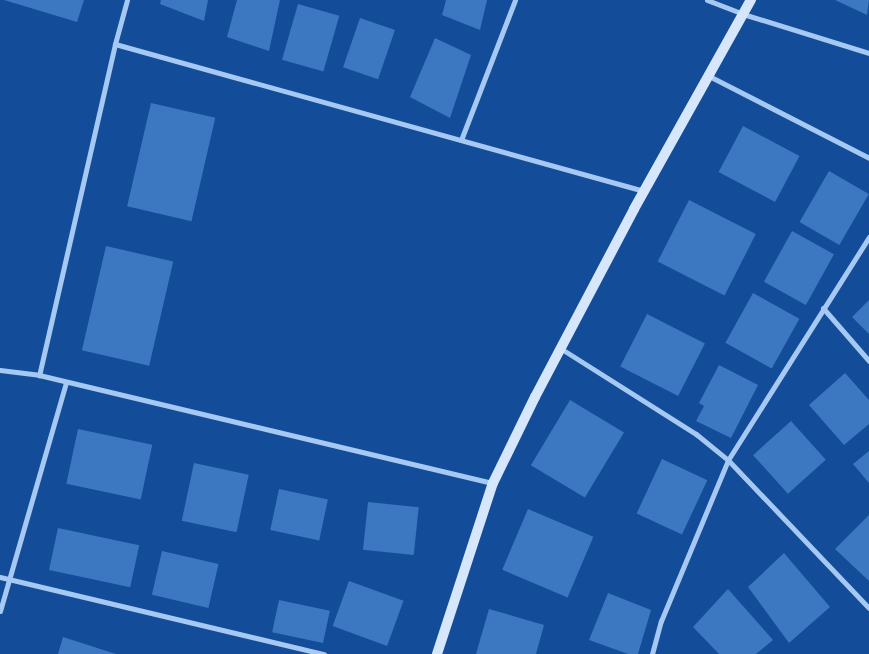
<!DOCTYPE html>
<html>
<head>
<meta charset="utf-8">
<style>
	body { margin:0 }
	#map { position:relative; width:869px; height:654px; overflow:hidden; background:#134d99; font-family:Helvetica,sans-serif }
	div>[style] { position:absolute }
	.building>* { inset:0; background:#3c77c1; transform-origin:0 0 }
	.street>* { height:5px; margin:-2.5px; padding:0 2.5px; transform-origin:2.5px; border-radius:2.5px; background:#a6c9f3 }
	.secondary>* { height:10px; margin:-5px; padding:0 5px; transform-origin:5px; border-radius:5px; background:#d6e6fd }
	span { translate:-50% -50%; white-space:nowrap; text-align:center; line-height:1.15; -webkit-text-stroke:4px #134d99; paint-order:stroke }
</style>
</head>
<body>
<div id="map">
	<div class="building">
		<i style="clip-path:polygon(4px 0,84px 0,77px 22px)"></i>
		<i style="clip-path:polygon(161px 0,208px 0,204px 21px,160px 4px)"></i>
		<i style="clip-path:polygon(237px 0,280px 0,269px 51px,227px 37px)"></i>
		<i style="clip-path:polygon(446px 0,487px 0,480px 30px,442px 15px)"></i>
		<i style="clip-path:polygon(835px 0,869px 0,867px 15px)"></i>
		<i style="left:298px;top:4px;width:43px;height:58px;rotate:16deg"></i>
		<i style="left:360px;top:18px;width:37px;height:52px;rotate:19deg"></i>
		<i style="clip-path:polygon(435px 38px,471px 55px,450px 118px,410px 97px)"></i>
		<i style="left:151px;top:103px;width:66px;height:106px;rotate:13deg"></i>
		<i style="left:743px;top:126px;width:64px;height:52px;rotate:28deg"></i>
		<i style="left:829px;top:171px;width:46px;height:59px;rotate:30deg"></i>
		<i style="left:689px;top:200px;width:75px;height:69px;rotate:27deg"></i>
		<i style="left:792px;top:231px;width:48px;height:58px;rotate:29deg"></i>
		<i style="left:106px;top:246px;width:69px;height:107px;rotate:13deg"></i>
		<i style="left:753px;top:293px;width:53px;height:57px;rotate:29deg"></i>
		<i style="clip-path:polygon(869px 300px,869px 334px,852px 317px)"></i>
		<i style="left:647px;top:314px;width:65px;height:59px;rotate:27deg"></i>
		<i style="clip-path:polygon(719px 365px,758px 385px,731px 438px,696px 421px,704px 406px,699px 403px)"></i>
		<i style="clip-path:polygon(845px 373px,869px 400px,869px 424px,844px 445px,809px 405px)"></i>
		<i style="left:570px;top:400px;width:63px;height:76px;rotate:31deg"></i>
		<i style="left:791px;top:421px;width:52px;height:51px;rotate:48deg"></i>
		<i style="left:78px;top:429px;width:76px;height:56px;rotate:12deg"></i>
		<i style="clip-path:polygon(869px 451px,869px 483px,853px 464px)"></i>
		<i style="left:662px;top:459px;width:50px;height:60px;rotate:25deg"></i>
		<i style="left:194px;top:463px;width:56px;height:59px;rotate:12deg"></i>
		<i style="left:279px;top:489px;width:50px;height:42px;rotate:12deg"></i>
		<i style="left:368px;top:502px;width:51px;height:48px;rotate:6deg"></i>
		<i style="left:528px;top:509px;width:71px;height:66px;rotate:23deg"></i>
		<i style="clip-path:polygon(869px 515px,869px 581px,835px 549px)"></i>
		<i style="left:58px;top:528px;width:83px;height:43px;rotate:12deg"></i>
		<i style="left:162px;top:551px;width:58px;height:45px;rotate:13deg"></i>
		<i style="clip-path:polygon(784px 553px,830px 607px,789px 643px,748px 587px)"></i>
		<i style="left:349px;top:581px;width:58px;height:48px;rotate:20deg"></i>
		<i style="clip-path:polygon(728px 589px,773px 640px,756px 654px,719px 654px,693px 627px)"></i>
		<i style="clip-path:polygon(608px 593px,651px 610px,638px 654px,628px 654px,589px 640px)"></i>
		<i style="left:279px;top:600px;width:52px;height:33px;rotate:12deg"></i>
		<i style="clip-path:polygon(489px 609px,544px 625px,536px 654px,476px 654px)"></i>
		<i style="clip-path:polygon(63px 637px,116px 654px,58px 654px)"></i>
	</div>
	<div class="street">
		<i style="left:127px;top:0;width:46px;rotate:105.3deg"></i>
		<i style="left:115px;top:44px;width:340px;rotate:102.9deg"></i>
		<i style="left:39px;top:375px;width:467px;rotate:13.4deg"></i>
		<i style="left:707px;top:0;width:39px;rotate:21deg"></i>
		<i style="left:743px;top:14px;width:132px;rotate:17.2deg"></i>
		<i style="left:115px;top:44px;width:549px;rotate:15.53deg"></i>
		<i style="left:709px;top:76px;width:180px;rotate:27.1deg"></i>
		<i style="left:461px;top:140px;width:150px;rotate:-68.9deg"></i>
		<i style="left:823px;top:308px;width:70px;rotate:49deg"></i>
		<i style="left:560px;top:348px;width:161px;rotate:32.3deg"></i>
		<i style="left:696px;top:434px;width:41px;rotate:39.1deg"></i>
		<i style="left:728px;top:460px;width:204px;rotate:46.4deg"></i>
		<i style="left:0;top:370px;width:39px;rotate:7deg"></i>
		<i style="left:0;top:577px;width:333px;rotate:13.4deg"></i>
		<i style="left:0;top:611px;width:238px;rotate:-73.9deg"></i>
		<i style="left:652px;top:654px;width:34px;rotate:-75deg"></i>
		<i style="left:661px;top:621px;width:174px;rotate:-67.4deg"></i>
		<i style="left:728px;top:460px;width:264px;rotate:-57.7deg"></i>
	</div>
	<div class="secondary">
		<i style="left:437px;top:654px;width:180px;rotate:-71.9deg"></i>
		<i style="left:493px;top:483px;width:96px;rotate:-64deg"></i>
		<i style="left:535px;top:397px;width:212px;rotate:-62.2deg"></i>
		<i style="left:634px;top:209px;width:240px;rotate:-60.8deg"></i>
	</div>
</div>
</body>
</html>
